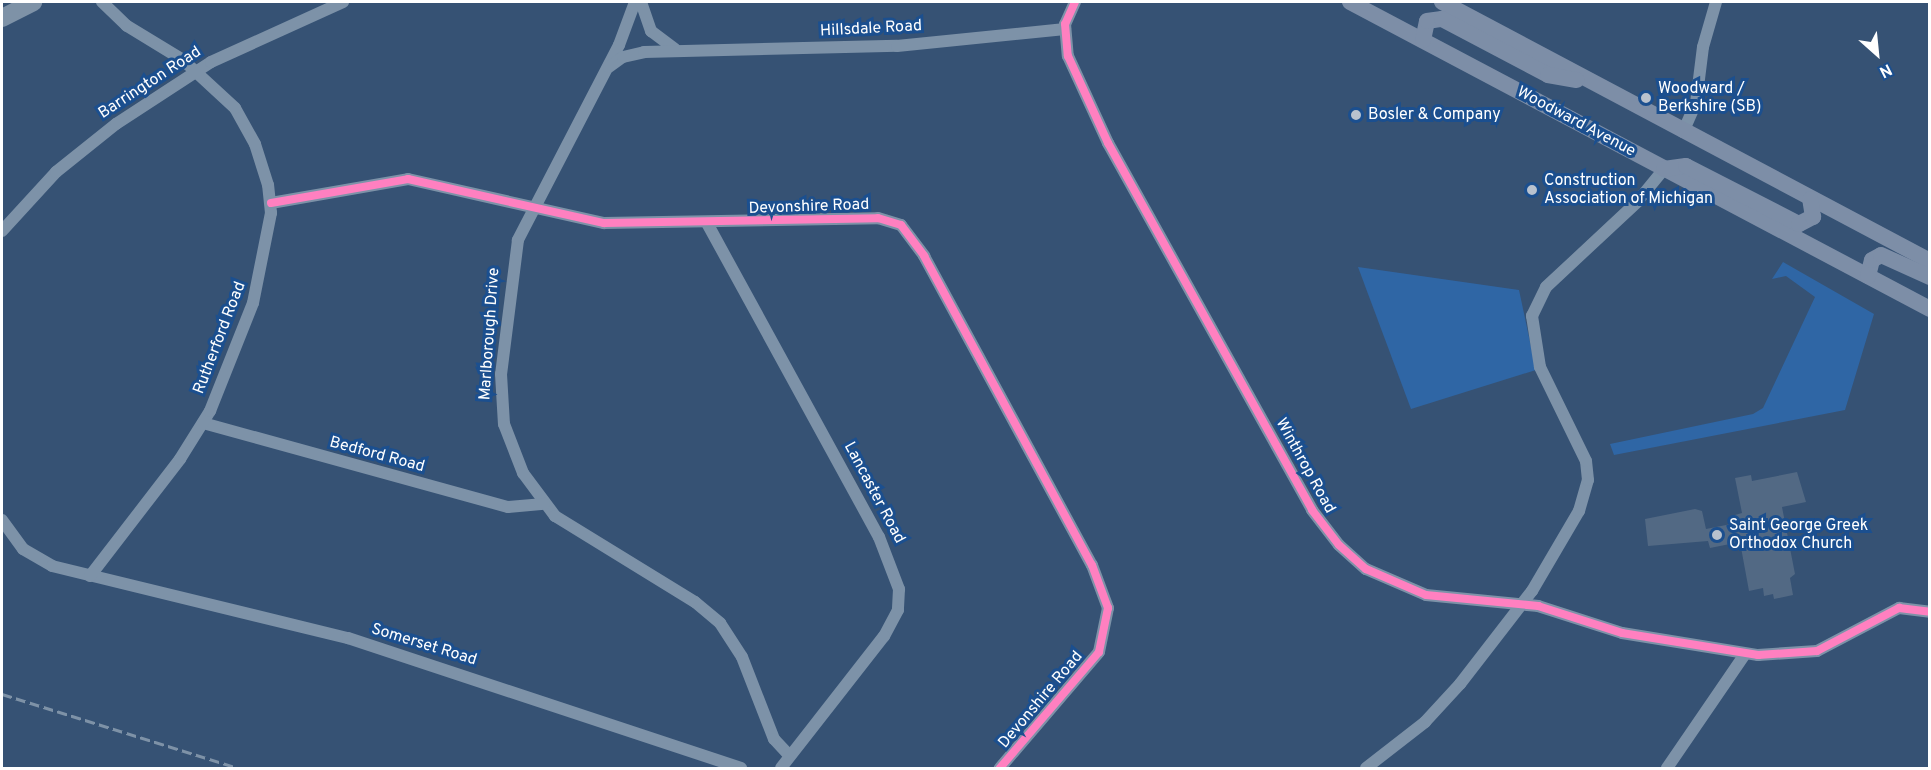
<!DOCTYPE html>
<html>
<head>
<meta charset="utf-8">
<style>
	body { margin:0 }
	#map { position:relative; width:1931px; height:770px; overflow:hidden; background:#365274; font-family:Overpass,sans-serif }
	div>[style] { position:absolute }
	.green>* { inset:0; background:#2f66a5 }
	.building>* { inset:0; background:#526984 }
	.minor>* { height:12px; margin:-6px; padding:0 6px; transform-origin:6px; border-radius:6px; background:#7d92a8 }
	.major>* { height:16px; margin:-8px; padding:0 8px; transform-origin:8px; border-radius:8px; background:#7d8ea7 }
	.highway>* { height:18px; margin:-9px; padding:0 9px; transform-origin:9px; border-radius:9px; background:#7e92a7 }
	.rail>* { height:3px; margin-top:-1.5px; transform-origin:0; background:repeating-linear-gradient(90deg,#7e92a7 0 10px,transparent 0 14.5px) }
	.cycleway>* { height:8px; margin:-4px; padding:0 4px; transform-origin:4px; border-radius:4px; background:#ff80c0 }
	.dots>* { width:16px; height:16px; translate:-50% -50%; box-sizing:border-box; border:3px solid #1b4f8f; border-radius:50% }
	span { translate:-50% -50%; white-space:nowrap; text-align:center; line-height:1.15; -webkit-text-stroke:6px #1b4f8f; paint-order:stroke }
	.street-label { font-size:16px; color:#fff }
	.poi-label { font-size:16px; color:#fff }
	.left { translate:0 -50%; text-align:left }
	.frame { position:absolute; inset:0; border:3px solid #fff; pointer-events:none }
	.north { position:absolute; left:1847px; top:24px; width:60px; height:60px; -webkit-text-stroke:4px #1b4f8f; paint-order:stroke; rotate:153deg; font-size:16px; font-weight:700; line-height:24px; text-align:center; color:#fff }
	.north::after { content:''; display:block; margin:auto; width:21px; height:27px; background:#fff; clip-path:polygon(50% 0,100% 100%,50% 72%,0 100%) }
</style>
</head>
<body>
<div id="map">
	<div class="green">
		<i style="clip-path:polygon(1783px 262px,1874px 314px,1845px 410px,1614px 455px,1610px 444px,1753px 414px,1763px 408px,1815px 297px,1786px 276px,1772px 279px)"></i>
		<i style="clip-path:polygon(1358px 267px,1519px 290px,1536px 370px,1411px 409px)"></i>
	</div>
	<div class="building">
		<i style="clip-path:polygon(1797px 472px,1806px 502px,1782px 507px,1795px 574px,1790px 578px,1793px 595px,1774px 599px,1773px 594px,1764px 596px,1763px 588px,1749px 591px,1740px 542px,1710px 548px,1708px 541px,1648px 546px,1645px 519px,1695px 509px,1702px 511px,1706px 529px,1736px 523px,1735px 515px,1742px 513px,1735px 478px,1751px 475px,1752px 481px)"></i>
	</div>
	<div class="minor">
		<i style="left:635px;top:2px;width:46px;rotate:110.4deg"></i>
		<i style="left:619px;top:45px;width:220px;rotate:117.4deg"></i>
		<i style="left:518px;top:240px;width:135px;rotate:97.2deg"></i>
		<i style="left:501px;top:374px;width:50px;rotate:86.6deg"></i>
		<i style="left:504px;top:424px;width:53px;rotate:68.8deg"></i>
		<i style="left:523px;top:473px;width:54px;rotate:53.3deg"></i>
		<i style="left:555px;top:516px;width:164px;rotate:31.6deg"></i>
		<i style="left:695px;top:602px;width:33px;rotate:40deg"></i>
		<i style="left:720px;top:623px;width:40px;rotate:57.1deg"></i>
		<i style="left:742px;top:657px;width:88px;rotate:68.7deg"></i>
		<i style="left:774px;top:739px;width:21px;rotate:47deg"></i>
		<i style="left:641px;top:2px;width:31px;rotate:71deg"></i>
		<i style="left:651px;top:31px;width:30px;rotate:37deg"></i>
		<i style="left:1075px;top:2px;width:24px;rotate:114deg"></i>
		<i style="left:1065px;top:24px;width:32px;rotate:85deg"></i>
		<i style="left:1068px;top:56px;width:96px;rotate:65.3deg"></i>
		<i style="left:1108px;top:143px;width:420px;rotate:60.9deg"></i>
		<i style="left:1312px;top:510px;width:44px;rotate:52.4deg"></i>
		<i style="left:1339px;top:545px;width:36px;rotate:42deg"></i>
		<i style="left:1366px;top:569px;width:65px;rotate:23.4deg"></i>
		<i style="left:1426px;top:595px;width:113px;rotate:5.6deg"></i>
		<i style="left:1538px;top:606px;width:88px;rotate:17.8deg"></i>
		<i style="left:1622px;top:633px;width:138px;rotate:9.2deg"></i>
		<i style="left:1758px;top:655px;width:59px;rotate:-3.9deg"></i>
		<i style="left:1817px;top:651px;width:93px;rotate:-27.7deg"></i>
		<i style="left:1899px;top:608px;width:31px;rotate:7deg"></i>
		<i style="left:609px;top:67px;width:17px;rotate:-36deg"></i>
		<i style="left:623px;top:57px;width:22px;rotate:-13deg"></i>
		<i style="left:644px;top:52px;width:253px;rotate:-1.4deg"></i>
		<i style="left:897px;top:46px;width:169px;rotate:-5.8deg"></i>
		<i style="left:1683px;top:132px;width:32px;rotate:-66deg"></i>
		<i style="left:1696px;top:103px;width:56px;rotate:-82.9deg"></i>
		<i style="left:1703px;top:47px;width:47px;rotate:-73.9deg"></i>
		<i style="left:271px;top:203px;width:139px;rotate:-9.9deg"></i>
		<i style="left:408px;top:179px;width:201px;rotate:12.7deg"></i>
		<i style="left:604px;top:223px;width:274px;rotate:-1deg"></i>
		<i style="left:878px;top:218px;width:24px;rotate:17deg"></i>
		<i style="left:901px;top:225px;width:39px;rotate:53deg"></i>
		<i style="left:924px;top:256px;width:352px;rotate:61.5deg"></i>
		<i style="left:1092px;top:565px;width:46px;rotate:69.6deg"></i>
		<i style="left:1108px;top:608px;width:45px;rotate:101.6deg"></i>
		<i style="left:1099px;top:652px;width:153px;rotate:130.5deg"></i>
		<i style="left:707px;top:223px;width:358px;rotate:61.3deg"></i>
		<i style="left:879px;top:537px;width:56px;rotate:69deg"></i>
		<i style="left:899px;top:589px;width:21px;rotate:93deg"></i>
		<i style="left:898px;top:610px;width:30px;rotate:118deg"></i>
		<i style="left:884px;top:636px;width:167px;rotate:128deg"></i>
		<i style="left:2px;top:231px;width:80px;rotate:-47.5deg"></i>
		<i style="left:56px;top:172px;width:77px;rotate:-38.7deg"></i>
		<i style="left:116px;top:124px;width:113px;rotate:-33.1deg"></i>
		<i style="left:211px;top:62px;width:145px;rotate:-24.4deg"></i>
		<i style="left:203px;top:423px;width:316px;rotate:15.4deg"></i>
		<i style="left:508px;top:507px;width:36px;rotate:-5deg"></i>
		<i style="left:2px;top:520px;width:36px;rotate:54deg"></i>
		<i style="left:23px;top:549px;width:34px;rotate:30deg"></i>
		<i style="left:52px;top:566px;width:305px;rotate:13.7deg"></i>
		<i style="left:348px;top:638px;width:414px;rotate:18.3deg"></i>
		<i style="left:90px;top:576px;width:148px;rotate:-52.4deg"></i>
		<i style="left:180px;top:459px;width:57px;rotate:-58deg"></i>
		<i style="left:210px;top:411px;width:116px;rotate:-68.3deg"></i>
		<i style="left:253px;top:303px;width:92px;rotate:-78.7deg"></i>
		<i style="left:271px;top:213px;width:28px;rotate:-96deg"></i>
		<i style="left:268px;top:185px;width:43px;rotate:-107.6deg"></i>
		<i style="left:255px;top:144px;width:41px;rotate:-119.1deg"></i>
		<i style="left:235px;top:108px;width:71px;rotate:-137.3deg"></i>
		<i style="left:183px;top:60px;width:66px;rotate:-148.7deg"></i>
		<i style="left:127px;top:26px;width:35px;rotate:-136deg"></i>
		<i style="left:1366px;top:768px;width:75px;rotate:-37.9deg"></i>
		<i style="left:1425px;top:722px;width:52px;rotate:-47.4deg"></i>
		<i style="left:1460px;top:684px;width:118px;rotate:-52.3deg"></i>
		<i style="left:1532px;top:591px;width:93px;rotate:-59.6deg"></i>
		<i style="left:1579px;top:511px;width:32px;rotate:-74deg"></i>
		<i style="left:1588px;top:480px;width:19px;rotate:-96deg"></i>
		<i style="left:1586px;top:461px;width:105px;rotate:-116.1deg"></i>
		<i style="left:1540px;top:367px;width:52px;rotate:-98.9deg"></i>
		<i style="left:1532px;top:316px;width:32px;rotate:-64deg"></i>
		<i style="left:1546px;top:287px;width:125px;rotate:-43deg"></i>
		<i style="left:1637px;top:202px;width:43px;rotate:-50.7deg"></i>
		<i style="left:1667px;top:768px;width:138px;rotate:-55.6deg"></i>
	</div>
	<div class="major">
		<i style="left:1350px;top:2px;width:656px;rotate:27.89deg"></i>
		<i style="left:1442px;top:2px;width:552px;rotate:27.96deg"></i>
		<i style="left:1423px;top:40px;width:19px;rotate:-78deg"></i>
		<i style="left:1427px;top:21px;width:15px;rotate:-8deg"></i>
		<i style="left:1442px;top:19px;width:120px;rotate:27.8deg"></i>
		<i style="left:1548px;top:75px;width:29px;rotate:10deg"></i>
		<i style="left:1664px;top:169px;width:22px;rotate:-8deg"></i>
		<i style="left:1686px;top:166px;width:127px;rotate:27.2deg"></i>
		<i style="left:1799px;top:224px;width:16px;rotate:-27deg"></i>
		<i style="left:1813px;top:217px;width:18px;rotate:-99deg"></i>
		<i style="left:1868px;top:276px;width:16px;rotate:-76deg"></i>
		<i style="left:1872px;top:260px;width:10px;rotate:-29deg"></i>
		<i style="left:1881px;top:255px;width:54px;rotate:24.2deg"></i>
	</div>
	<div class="highway">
		<i style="left:2px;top:18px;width:35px;rotate:-27deg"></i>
	</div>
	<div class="rail">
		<i style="left:2px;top:694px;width:247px;rotate:17.4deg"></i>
	</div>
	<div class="cycleway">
		<i style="left:1075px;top:2px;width:24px;rotate:114deg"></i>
		<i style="left:1065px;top:24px;width:32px;rotate:85deg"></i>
		<i style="left:1068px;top:56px;width:96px;rotate:65.3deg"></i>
		<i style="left:1108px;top:143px;width:420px;rotate:60.9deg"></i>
		<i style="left:1312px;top:510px;width:44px;rotate:52.4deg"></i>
		<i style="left:1339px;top:545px;width:36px;rotate:42deg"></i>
		<i style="left:1366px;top:569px;width:65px;rotate:23.4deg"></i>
		<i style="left:1426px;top:595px;width:113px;rotate:5.6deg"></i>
		<i style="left:1538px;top:606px;width:88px;rotate:17.8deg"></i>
		<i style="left:1622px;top:633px;width:138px;rotate:9.2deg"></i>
		<i style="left:1758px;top:655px;width:59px;rotate:-3.9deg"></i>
		<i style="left:1817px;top:651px;width:93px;rotate:-27.7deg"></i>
		<i style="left:1899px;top:608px;width:31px;rotate:7deg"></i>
		<i style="left:271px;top:203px;width:139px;rotate:-9.9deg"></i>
		<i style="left:408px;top:179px;width:201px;rotate:12.7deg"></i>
		<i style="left:604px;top:223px;width:274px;rotate:-1deg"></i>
		<i style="left:878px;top:218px;width:24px;rotate:17deg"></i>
		<i style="left:901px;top:225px;width:39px;rotate:53deg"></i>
		<i style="left:924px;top:256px;width:352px;rotate:61.5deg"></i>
		<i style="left:1092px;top:565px;width:46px;rotate:69.6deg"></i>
		<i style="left:1108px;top:608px;width:45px;rotate:101.6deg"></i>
		<i style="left:1099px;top:652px;width:153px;rotate:130.5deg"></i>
	</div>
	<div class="dots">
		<i style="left:1646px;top:98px;background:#b9c2ce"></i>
		<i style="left:1356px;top:115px;background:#b9c2ce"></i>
		<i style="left:1532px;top:190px;background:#b9c2ce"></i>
		<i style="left:1717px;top:535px;background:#b9c2ce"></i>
	</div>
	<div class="street-label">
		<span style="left:871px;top:29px;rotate:-3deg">Hillsdale Road</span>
		<span style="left:150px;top:83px;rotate:-33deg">Barrington Road</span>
		<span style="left:1576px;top:122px;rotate:28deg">Woodward Avenue</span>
		<span style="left:809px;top:207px;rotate:-2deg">Devonshire Road</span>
		<span style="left:490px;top:334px;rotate:-86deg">Marlborough Drive</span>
		<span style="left:220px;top:338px;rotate:-69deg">Rutherford Road</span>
		<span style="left:377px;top:455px;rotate:15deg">Bedford Road</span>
		<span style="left:1305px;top:466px;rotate:61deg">Winthrop Road</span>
		<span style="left:874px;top:493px;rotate:62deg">Lancaster Road</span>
		<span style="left:424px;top:645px;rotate:17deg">Somerset Road</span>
		<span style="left:1041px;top:700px;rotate:-50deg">Devonshire Road</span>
	</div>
	<div class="poi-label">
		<span class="left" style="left:1658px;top:98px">Woodward /<br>Berkshire (SB)</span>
		<span class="left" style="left:1368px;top:115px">Bosler &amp; Company</span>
		<span class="left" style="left:1544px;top:190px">Construction<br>Association of Michigan</span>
		<span class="left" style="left:1729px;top:535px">Saint George Greek<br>Orthodox Church</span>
	</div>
	<div class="frame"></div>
	<div class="north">N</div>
</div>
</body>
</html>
